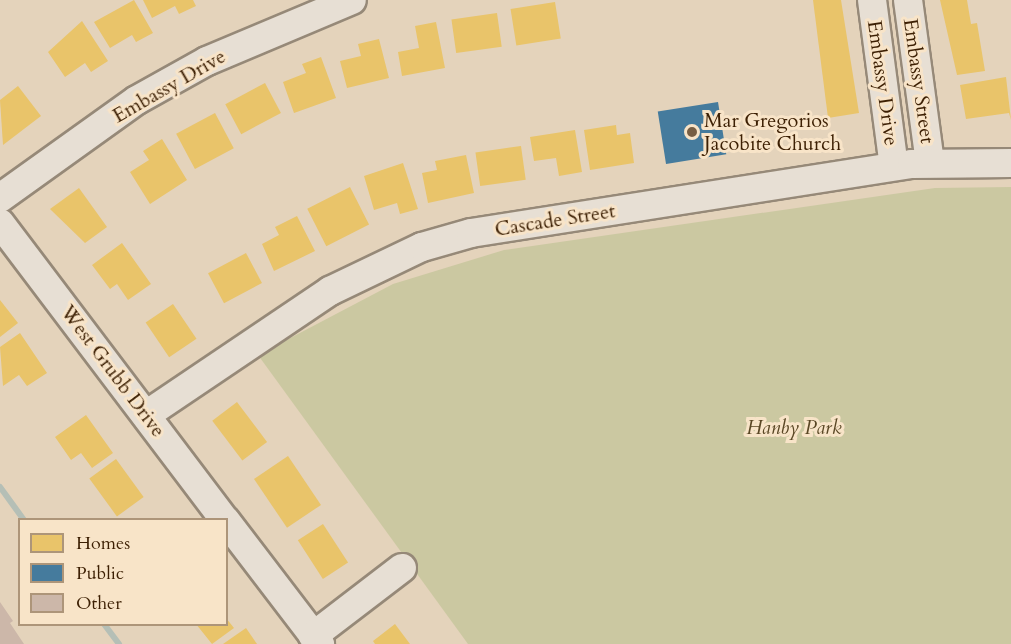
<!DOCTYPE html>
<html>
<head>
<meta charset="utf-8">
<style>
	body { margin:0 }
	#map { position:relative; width:1011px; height:644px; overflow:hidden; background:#e4d3bb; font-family:Cardo,serif }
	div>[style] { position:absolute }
	.green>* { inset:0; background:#cbc8a1 }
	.homes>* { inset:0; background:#e9c46a; transform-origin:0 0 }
	.public>* { inset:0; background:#457b9d; transform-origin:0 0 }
	.stream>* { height:6px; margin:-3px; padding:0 3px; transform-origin:3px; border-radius:3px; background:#b5bfb6 }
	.building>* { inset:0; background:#ccb7a9 }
	.roads { filter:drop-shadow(2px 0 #968978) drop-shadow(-2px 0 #968978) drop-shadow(0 2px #968978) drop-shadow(0 -2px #968978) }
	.minor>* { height:28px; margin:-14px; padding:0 14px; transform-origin:14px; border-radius:14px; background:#e7dfd4 }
	.dots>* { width:16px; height:16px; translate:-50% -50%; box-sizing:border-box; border:3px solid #f8e4c8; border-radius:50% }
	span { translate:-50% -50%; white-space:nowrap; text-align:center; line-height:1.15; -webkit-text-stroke:6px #f8e4c8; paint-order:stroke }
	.street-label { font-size:20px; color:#3c1f03 }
	.poi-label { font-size:20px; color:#3c1f03 }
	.left { translate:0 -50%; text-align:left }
	.park-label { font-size:20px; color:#5a4725; font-style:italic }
	.legend { position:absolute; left:18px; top:518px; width:210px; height:108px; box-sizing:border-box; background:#f8e4c8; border:2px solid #ad9579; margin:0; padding:8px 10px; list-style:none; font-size:18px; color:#3c1f03 }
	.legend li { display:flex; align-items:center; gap:12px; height:30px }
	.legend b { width:30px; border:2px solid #ad9579 }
</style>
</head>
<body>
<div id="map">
	<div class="green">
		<i style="clip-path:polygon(1011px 187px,1011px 644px,468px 644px,258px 355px,393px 284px,504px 250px,935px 188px)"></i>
	</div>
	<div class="homes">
		<i style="clip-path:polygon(134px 0,153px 33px,136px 42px,132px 35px,110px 48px,94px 22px)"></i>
		<i style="clip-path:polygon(143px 0,193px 0,196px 6px,179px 14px,175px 6px,152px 18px)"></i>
		<i style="clip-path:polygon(813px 0,841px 0,859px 113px,828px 118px)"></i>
		<i style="clip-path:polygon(940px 0,967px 0,971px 24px,977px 23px,985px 71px,957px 75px)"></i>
		<i style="left:555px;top:2px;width:37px;height:45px;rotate:81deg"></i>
		<i style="left:497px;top:13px;width:34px;height:46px;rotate:82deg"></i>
		<i style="clip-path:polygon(82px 21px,108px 61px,91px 72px,85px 63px,65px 77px,48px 52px)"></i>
		<i style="clip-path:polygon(436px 22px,445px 68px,402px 76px,398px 52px,419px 48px,415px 26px)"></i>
		<i style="clip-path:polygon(379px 39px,389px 78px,347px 88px,340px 61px,361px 56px,358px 44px)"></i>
		<i style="clip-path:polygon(321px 57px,336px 98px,294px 113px,283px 82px,306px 73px,302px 64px)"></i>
		<i style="clip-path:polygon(1006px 77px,1011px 120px,1009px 113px,966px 119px,960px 85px)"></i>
		<i style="left:265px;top:83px;width:34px;height:45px;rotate:62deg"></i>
		<i style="clip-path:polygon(18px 86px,41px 116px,3px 145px,0 100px)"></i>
		<i style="left:215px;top:113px;width:40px;height:44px;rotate:62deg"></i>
		<i style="clip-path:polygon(616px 125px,617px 135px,630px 133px,634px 163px,590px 170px,584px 130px)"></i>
		<i style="clip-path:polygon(575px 130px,582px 172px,559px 176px,556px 158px,534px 161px,530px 137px)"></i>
		<i style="clip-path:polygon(162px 139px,187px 180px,150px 204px,130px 172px,149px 160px,143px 151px)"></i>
		<i style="left:521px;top:146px;width:34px;height:46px;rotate:82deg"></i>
		<i style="clip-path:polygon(466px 155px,474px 193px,428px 203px,422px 173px,437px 170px,435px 161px)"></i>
		<i style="clip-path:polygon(403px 163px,418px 209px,400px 214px,397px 203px,374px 210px,364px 176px)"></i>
		<i style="left:350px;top:187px;width:42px;height:48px;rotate:63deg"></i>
		<i style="clip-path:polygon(79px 188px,107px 227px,85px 243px,50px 209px)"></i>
		<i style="clip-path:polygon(297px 216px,315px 251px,274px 271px,262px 244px,279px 235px,275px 227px)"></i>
		<i style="clip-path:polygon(122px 243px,151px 284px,128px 300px,117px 284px,110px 289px,92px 265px)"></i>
		<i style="left:246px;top:253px;width:34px;height:43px;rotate:62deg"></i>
		<i style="clip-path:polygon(0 300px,18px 323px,0 337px)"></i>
		<i style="left:173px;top:304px;width:42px;height:33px;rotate:56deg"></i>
		<i style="clip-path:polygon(20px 333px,47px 373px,27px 386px,19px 375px,3px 386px,0 347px)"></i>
		<i style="left:237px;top:402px;width:50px;height:31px;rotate:53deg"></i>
		<i style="clip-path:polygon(86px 415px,113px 453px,92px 468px,81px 453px,71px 460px,55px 437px)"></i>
		<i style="left:288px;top:456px;width:59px;height:41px;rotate:56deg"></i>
		<i style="left:116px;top:459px;width:47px;height:33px;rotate:54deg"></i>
		<i style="left:323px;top:524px;width:46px;height:30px;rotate:57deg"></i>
		<i style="clip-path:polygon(226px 618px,234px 628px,212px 644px,196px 624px,226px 624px)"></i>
		<i style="clip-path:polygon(395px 624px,410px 644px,375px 644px,373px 641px)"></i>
		<i style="clip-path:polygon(246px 628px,257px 644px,223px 644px)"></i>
	</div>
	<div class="public">
		<i style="left:718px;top:102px;width:53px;height:61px;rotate:81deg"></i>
	</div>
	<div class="stream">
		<i style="left:0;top:487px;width:41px;rotate:54deg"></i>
		<i style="left:104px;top:624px;width:25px;rotate:53deg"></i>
	</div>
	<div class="building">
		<i style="clip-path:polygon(0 602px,13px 621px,10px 623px,24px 644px,0 644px)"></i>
	</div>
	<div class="roads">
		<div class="minor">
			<i style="left:872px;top:0;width:167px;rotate:82.5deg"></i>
			<i style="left:908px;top:0;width:164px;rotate:82.3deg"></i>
			<i style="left:0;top:198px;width:168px;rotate:-35.6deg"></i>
			<i style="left:137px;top:100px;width:80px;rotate:-29.1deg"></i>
			<i style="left:207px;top:61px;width:157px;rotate:-22.8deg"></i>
			<i style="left:0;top:223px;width:373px;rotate:52.9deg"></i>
			<i style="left:146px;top:415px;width:222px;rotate:-34deg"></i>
			<i style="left:330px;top:291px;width:102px;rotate:-25.6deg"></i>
			<i style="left:422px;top:247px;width:51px;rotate:-15.9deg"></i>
			<i style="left:471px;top:233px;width:446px;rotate:-8.9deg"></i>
			<i style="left:912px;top:164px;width:99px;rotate:-0.6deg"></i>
			<i style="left:226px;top:521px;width:155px;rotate:52.6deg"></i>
			<i style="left:313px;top:636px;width:112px;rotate:-37.4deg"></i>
		</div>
	</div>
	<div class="dots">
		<i style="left:692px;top:132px;background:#775e43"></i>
	</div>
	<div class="street-label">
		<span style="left:919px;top:81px;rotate:82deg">Embassy Street</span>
		<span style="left:883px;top:83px;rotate:82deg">Embassy Drive</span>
		<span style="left:169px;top:86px;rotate:-30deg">Embassy Drive</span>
		<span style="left:555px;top:220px;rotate:-9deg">Cascade Street</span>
		<span style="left:113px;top:371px;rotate:53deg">West Grubb Drive</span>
	</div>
	<div class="poi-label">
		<span class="left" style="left:704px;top:132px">Mar Gregorios<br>Jacobite Church</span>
	</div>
	<div class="park-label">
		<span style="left:794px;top:427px">Hanby Park</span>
	</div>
	<ul class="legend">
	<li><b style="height:16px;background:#e9c46a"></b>Homes</li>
	<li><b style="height:16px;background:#457b9d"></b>Public</li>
	<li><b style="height:16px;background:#ccb7a9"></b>Other</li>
	</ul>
</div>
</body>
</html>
